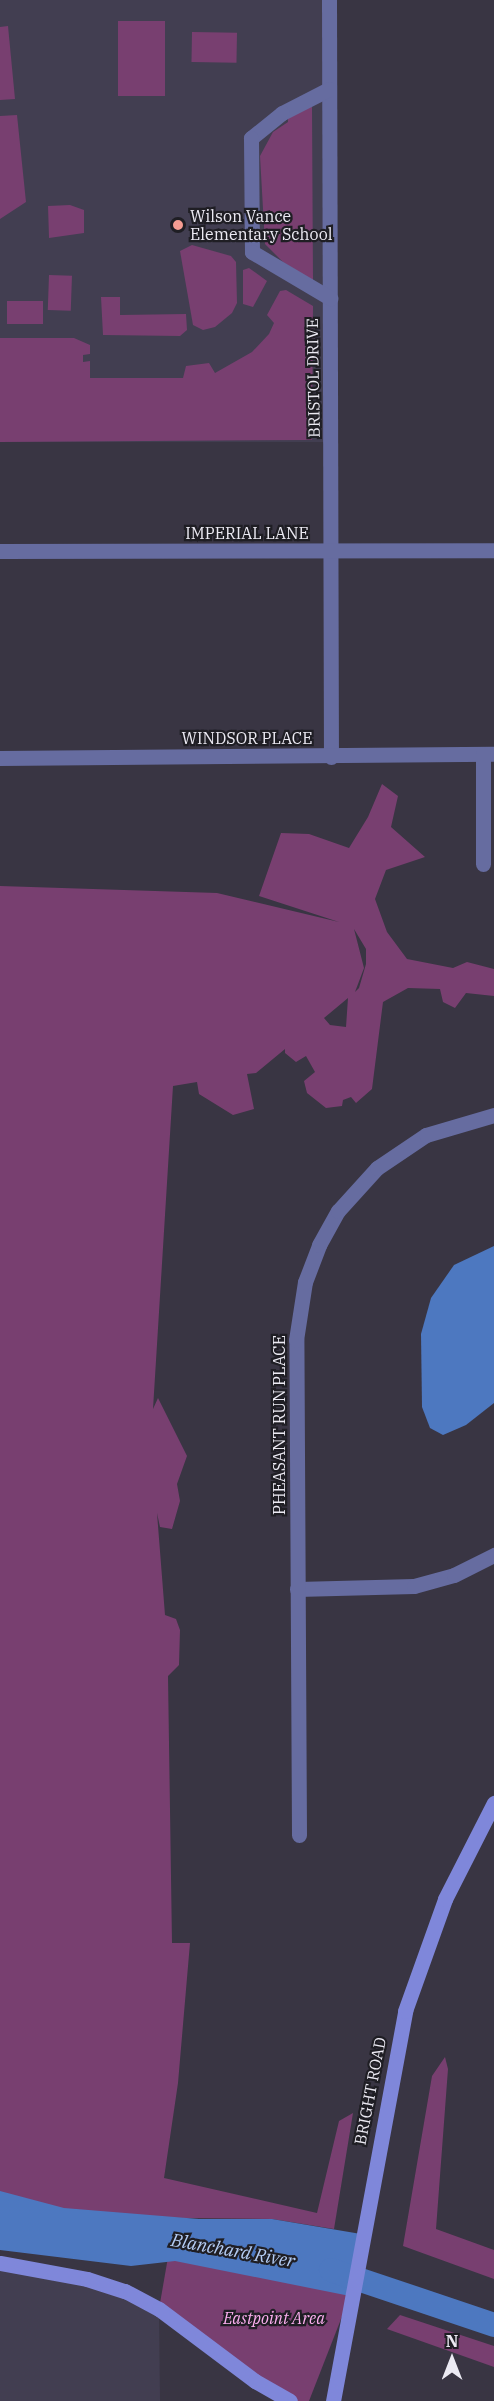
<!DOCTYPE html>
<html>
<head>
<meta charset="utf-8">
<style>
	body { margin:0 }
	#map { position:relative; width:494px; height:2401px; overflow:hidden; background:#393543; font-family:"IBM Plex Serif",serif }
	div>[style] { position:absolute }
	.built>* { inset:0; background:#423e51; transform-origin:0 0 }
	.green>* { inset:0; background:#783f70; transform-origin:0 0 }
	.water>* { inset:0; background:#4d78c0 }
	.river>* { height:24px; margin:-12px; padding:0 12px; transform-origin:12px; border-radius:12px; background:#4d78c0 }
	.street>* { height:15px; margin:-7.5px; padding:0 7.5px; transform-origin:7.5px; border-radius:7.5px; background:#666ca0 }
	.secondary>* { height:15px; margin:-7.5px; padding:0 7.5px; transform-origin:7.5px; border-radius:7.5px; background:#7f87da }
	.dots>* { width:16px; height:16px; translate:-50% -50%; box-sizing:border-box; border:3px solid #1f1e24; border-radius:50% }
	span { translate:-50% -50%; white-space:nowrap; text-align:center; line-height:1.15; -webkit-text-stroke:4.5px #1f1e24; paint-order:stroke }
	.poi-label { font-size:16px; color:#eceaf3 }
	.left { translate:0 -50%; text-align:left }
	.street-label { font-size:16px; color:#eceaf3 }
	.park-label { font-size:16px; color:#feb0f1; font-style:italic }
	.water-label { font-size:18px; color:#b5cdf4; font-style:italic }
	.north { position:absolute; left:422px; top:2329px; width:60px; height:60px; -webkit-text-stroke:4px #1f1e24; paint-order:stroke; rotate:0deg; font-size:16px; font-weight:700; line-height:24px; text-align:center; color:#eceaf3 }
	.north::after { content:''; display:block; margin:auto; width:21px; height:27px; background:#eceaf3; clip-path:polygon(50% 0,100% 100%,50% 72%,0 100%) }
</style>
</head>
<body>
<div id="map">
	<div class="built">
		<i style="left:0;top:0;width:329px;height:442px"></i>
		<i style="clip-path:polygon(0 2263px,58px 2272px,159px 2309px,160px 2401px,0 2401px)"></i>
	</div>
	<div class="green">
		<i style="left:118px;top:21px;width:47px;height:75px"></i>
		<i style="clip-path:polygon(8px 26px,15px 99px,0 100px,0 27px)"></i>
		<i style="left:192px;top:32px;width:45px;height:30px;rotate:1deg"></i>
		<i style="clip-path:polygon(312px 106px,313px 281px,283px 262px,265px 244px,260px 156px,273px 132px,288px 122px,288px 117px)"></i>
		<i style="clip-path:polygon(17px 115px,26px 202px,0 219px,0 116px)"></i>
		<i style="clip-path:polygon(70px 205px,84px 210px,84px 233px,49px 238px,48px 206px)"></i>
		<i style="clip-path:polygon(192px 245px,231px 256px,236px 262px,237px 303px,232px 313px,215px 327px,203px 330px,193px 325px,180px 251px)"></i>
		<i style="clip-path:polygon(249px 268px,267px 281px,253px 307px,243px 304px,243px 270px)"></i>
		<i style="left:49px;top:275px;width:23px;height:35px;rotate:2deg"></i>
		<i style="clip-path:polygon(286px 290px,313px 306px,312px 440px,0 442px,0 338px,74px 338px,90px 345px,90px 354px,83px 355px,83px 362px,90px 361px,90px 378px,183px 378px,186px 366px,209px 363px,215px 373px,252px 352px,269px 334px,274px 323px,267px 315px,280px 291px)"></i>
		<i style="clip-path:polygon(101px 297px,120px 297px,120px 315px,186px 314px,187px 330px,180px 336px,103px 335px)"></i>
		<i style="left:7px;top:301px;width:36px;height:23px"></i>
		<i style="clip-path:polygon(evenodd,382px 784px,398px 796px,391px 827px,425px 857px,386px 870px,375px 899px,387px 932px,407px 959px,453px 968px,467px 962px,494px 969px,494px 996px,466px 993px,455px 1008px,443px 1002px,440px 989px,408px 988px,383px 1002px,372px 1089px,356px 1103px,351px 1097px,343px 1100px,342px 1106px,326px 1108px,307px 1093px,304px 1081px,315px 1072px,306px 1056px,296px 1062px,285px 1053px,285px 1049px,256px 1073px,247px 1074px,254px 1109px,233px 1115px,199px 1094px,197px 1082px,173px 1086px,153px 1409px,158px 1398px,187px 1456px,177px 1484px,180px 1501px,172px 1529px,160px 1527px,157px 1513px,165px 1615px,176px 1619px,180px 1630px,179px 1665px,168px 1676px,172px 1943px,190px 1943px,178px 2083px,164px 2178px,317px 2213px,339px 2121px,353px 2113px,334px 2229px,272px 2219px,0 2216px,0 886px,217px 893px,339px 922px,259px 896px,281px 833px,309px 834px,349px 848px,368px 817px,382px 784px,354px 929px,366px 949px,366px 964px,359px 988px,355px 992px,364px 968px,354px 929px,382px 784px,348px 998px,346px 1027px,330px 1025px,324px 1018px,348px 998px)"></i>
		<i style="clip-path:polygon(445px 2057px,448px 2069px,436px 2229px,494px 2250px,494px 2279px,403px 2246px,432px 2076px)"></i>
		<i style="clip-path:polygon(171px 2240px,350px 2296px,309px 2401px,290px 2401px,159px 2309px)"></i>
		<i style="clip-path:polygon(400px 2315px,494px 2346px,494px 2367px,387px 2329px)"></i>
	</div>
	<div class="water">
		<i style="clip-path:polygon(494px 1246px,494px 1403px,466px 1425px,443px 1435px,430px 1428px,422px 1407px,421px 1334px,431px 1298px,454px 1265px)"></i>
		<i style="clip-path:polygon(0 2191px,64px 2208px,199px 2219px,272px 2219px,361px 2234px,350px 2296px,175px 2261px,131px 2266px,0 2250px)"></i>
	</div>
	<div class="river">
		<i style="left:331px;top:2270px;width:172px;rotate:18.6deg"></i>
	</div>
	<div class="street">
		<i style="left:329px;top:0;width:757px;rotate:89.85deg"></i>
		<i style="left:329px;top:89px;width:53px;rotate:152.9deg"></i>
		<i style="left:282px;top:113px;width:40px;rotate:141deg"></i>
		<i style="left:251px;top:138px;width:114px;rotate:89.5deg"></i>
		<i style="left:252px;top:252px;width:91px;rotate:30.5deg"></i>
		<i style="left:0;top:551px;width:494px;rotate:-0.1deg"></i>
		<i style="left:0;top:758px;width:494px;rotate:-0.5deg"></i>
		<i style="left:483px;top:864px;width:110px;rotate:-90deg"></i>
		<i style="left:297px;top:1589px;width:117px;rotate:-1.5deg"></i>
		<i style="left:414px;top:1586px;width:41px;rotate:-15.4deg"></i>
		<i style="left:454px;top:1575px;width:45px;rotate:-26.6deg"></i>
		<i style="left:299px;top:1835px;width:495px;rotate:-90.3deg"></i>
		<i style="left:296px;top:1340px;width:59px;rotate:-81.2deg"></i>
		<i style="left:305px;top:1282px;width:40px;rotate:-69deg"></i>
		<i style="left:319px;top:1245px;width:39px;rotate:-61deg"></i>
		<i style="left:338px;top:1211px;width:58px;rotate:-47.8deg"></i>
		<i style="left:377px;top:1168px;width:59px;rotate:-34deg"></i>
		<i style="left:426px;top:1135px;width:71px;rotate:-16.4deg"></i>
	</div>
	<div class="secondary">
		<i style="left:0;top:2263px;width:88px;rotate:10.4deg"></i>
		<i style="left:87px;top:2279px;width:40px;rotate:18deg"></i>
		<i style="left:125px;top:2291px;width:38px;rotate:28deg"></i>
		<i style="left:159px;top:2309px;width:120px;rotate:36.9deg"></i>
		<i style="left:255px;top:2381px;width:40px;rotate:29.7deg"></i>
		<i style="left:333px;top:2401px;width:397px;rotate:-79.5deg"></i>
		<i style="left:405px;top:2011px;width:119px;rotate:-70.3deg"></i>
		<i style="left:445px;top:1899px;width:108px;rotate:-63deg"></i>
	</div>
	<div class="dots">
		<i style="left:178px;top:225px;background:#f59c92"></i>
	</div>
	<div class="poi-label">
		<span class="left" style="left:190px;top:225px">Wilson Vance<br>Elementary School</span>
	</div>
	<div class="street-label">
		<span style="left:313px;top:378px;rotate:-91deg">BRISTOL DRIVE</span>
		<span style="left:247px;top:533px">IMPERIAL LANE</span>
		<span style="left:247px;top:738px">WINDSOR PLACE</span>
		<span style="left:279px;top:1425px;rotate:-90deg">PHEASANT RUN PLACE</span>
		<span style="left:370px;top:2091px;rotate:-79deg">BRIGHT ROAD</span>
	</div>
	<div class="park-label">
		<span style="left:274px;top:2318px">Eastpoint Area</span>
	</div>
	<div class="water-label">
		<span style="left:233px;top:2251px;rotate:10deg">Blanchard River</span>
	</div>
	<div class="north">N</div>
</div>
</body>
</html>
